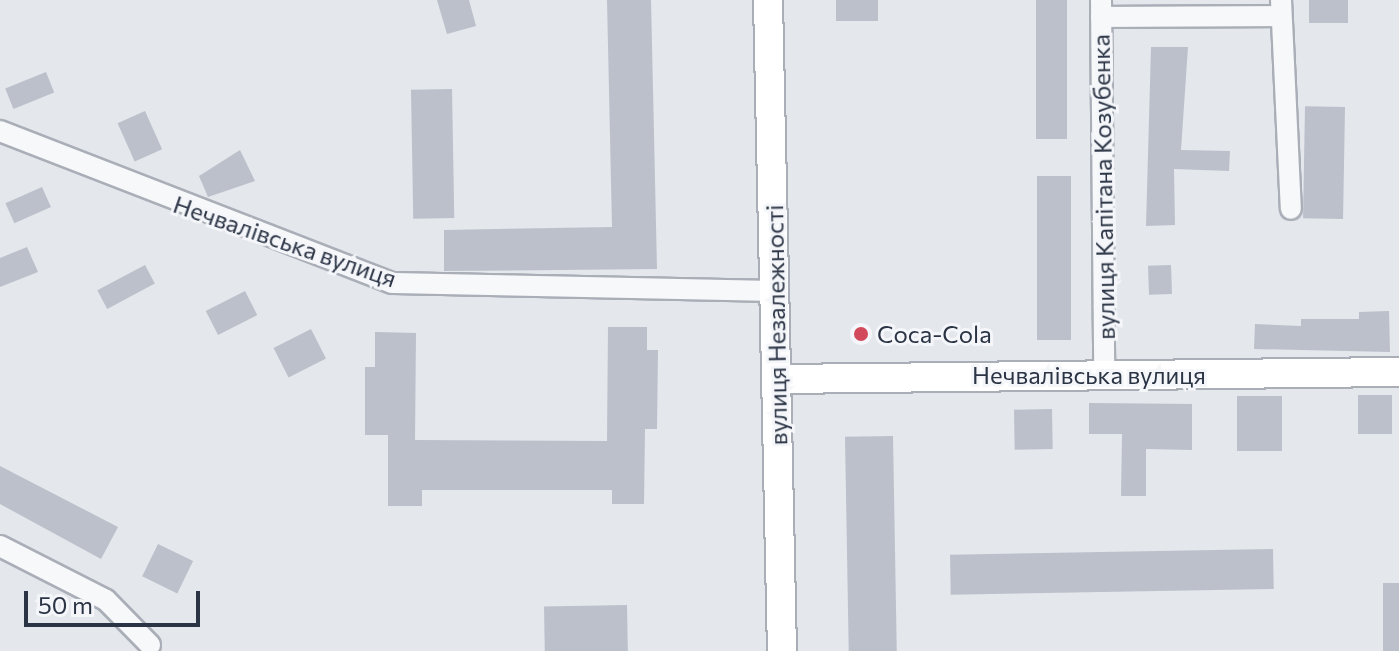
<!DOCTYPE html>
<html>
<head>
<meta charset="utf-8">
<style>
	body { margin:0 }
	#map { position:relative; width:1399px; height:651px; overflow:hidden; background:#e4e7ec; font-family:Commissioner,sans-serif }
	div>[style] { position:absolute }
	.building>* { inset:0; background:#bbc0ca; transform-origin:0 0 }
	.roads { filter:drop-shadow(2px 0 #a9aeb7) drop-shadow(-2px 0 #a9aeb7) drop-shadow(0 2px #a9aeb7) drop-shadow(0 -2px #a9aeb7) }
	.street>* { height:20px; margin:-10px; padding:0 10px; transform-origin:10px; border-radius:10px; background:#f7f8fa }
	.secondary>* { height:28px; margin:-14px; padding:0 14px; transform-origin:14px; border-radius:14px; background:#fff }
	.dots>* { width:22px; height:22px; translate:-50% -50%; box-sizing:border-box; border:4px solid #f4f6f9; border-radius:50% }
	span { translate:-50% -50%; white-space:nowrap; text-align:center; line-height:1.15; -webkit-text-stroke:6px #f4f6f9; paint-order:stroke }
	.street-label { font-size:24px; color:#2b3445 }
	.poi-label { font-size:24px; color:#2b3445 }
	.left { translate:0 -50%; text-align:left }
	.scale { position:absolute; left:24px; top:591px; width:176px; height:36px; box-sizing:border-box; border:4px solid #2b3445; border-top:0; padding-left:10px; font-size:24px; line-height:28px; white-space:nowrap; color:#2b3445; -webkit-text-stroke:6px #f4f6f9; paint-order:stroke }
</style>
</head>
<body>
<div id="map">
	<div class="building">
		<i style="clip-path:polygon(437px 0,469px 0,476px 26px,447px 34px)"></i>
		<i style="clip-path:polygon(607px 0,651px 0,657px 269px,444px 271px,444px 230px,612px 227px)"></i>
		<i style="left:836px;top:0;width:42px;height:21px"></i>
		<i style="left:1036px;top:0;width:31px;height:139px"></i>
		<i style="left:1309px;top:0;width:39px;height:23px"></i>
		<i style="clip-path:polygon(1151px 47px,1188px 47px,1181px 150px,1230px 151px,1229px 171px,1174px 169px,1175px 225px,1146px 226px)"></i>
		<i style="left:46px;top:72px;width:22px;height:44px;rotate:68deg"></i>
		<i style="left:452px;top:89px;width:129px;height:41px;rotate:89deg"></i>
		<i style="left:1345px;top:107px;width:112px;height:40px;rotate:91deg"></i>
		<i style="left:145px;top:111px;width:42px;height:30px;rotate:66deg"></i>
		<i style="clip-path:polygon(240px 150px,255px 181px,208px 197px,199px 176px)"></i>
		<i style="left:1071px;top:176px;width:164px;height:34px;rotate:90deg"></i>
		<i style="left:42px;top:187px;width:22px;height:40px;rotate:66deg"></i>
		<i style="clip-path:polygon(27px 247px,38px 272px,0 287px,0 258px)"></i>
		<i style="left:145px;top:265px;width:21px;height:54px;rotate:62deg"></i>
		<i style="left:1171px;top:265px;width:29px;height:23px;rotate:88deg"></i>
		<i style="left:245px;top:291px;width:27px;height:44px;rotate:63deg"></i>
		<i style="clip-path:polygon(1389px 311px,1390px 352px,1254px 349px,1255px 324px,1301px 326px,1301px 319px,1359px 319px,1359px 312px)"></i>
		<i style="clip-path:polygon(608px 327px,647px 327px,647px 350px,658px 350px,657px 429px,645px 429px,644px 504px,612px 504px,612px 490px,422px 490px,422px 506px,388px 506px,388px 435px,365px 435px,365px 367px,375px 367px,375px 332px,416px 333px,415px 440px,607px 441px)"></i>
		<i style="left:311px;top:329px;width:33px;height:42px;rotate:63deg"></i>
		<i style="left:1358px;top:395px;width:34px;height:39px"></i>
		<i style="left:1237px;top:396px;width:45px;height:55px"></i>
		<i style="clip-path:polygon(1089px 403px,1192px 404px,1192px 450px,1146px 449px,1146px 496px,1121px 496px,1122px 434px,1089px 434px)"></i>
		<i style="left:1052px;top:409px;width:40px;height:38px;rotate:89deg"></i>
		<i style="left:893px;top:436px;width:215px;height:48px;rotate:89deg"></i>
		<i style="clip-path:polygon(0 466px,118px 527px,101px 559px,0 504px)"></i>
		<i style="left:158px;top:544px;width:39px;height:36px;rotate:26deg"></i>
		<i style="left:1273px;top:549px;width:40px;height:323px;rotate:89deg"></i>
		<i style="left:1383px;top:583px;width:16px;height:68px"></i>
		<i style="left:627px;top:605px;width:46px;height:83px;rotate:89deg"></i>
	</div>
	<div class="roads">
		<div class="street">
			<i style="left:1101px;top:0;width:374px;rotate:89.5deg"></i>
			<i style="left:1281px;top:0;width:209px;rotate:87.3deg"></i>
			<i style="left:1101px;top:17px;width:180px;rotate:-0.3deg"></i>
			<i style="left:0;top:131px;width:420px;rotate:21.2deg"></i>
			<i style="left:392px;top:283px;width:384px;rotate:1.2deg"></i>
			<i style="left:0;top:546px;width:119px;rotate:27deg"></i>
			<i style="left:106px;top:600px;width:63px;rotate:45.6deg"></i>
		</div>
		<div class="secondary">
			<i style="left:768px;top:0;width:651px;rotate:88.77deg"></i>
			<i style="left:779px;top:379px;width:620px;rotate:-0.65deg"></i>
		</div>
	</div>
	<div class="dots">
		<i style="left:861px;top:334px;background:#d1495b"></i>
	</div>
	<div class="street-label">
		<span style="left:1103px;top:187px;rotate:-91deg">вулиця Капітана Козубенка</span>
		<span style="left:285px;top:241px;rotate:19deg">Нечвалівська вулиця</span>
		<span style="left:776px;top:325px;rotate:-91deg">вулиця Незалежності</span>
		<span style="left:1089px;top:375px">Нечвалівська вулиця</span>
	</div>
	<div class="poi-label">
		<span class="left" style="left:877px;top:334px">Coca-Cola</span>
	</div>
	<div class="scale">50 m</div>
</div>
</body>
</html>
